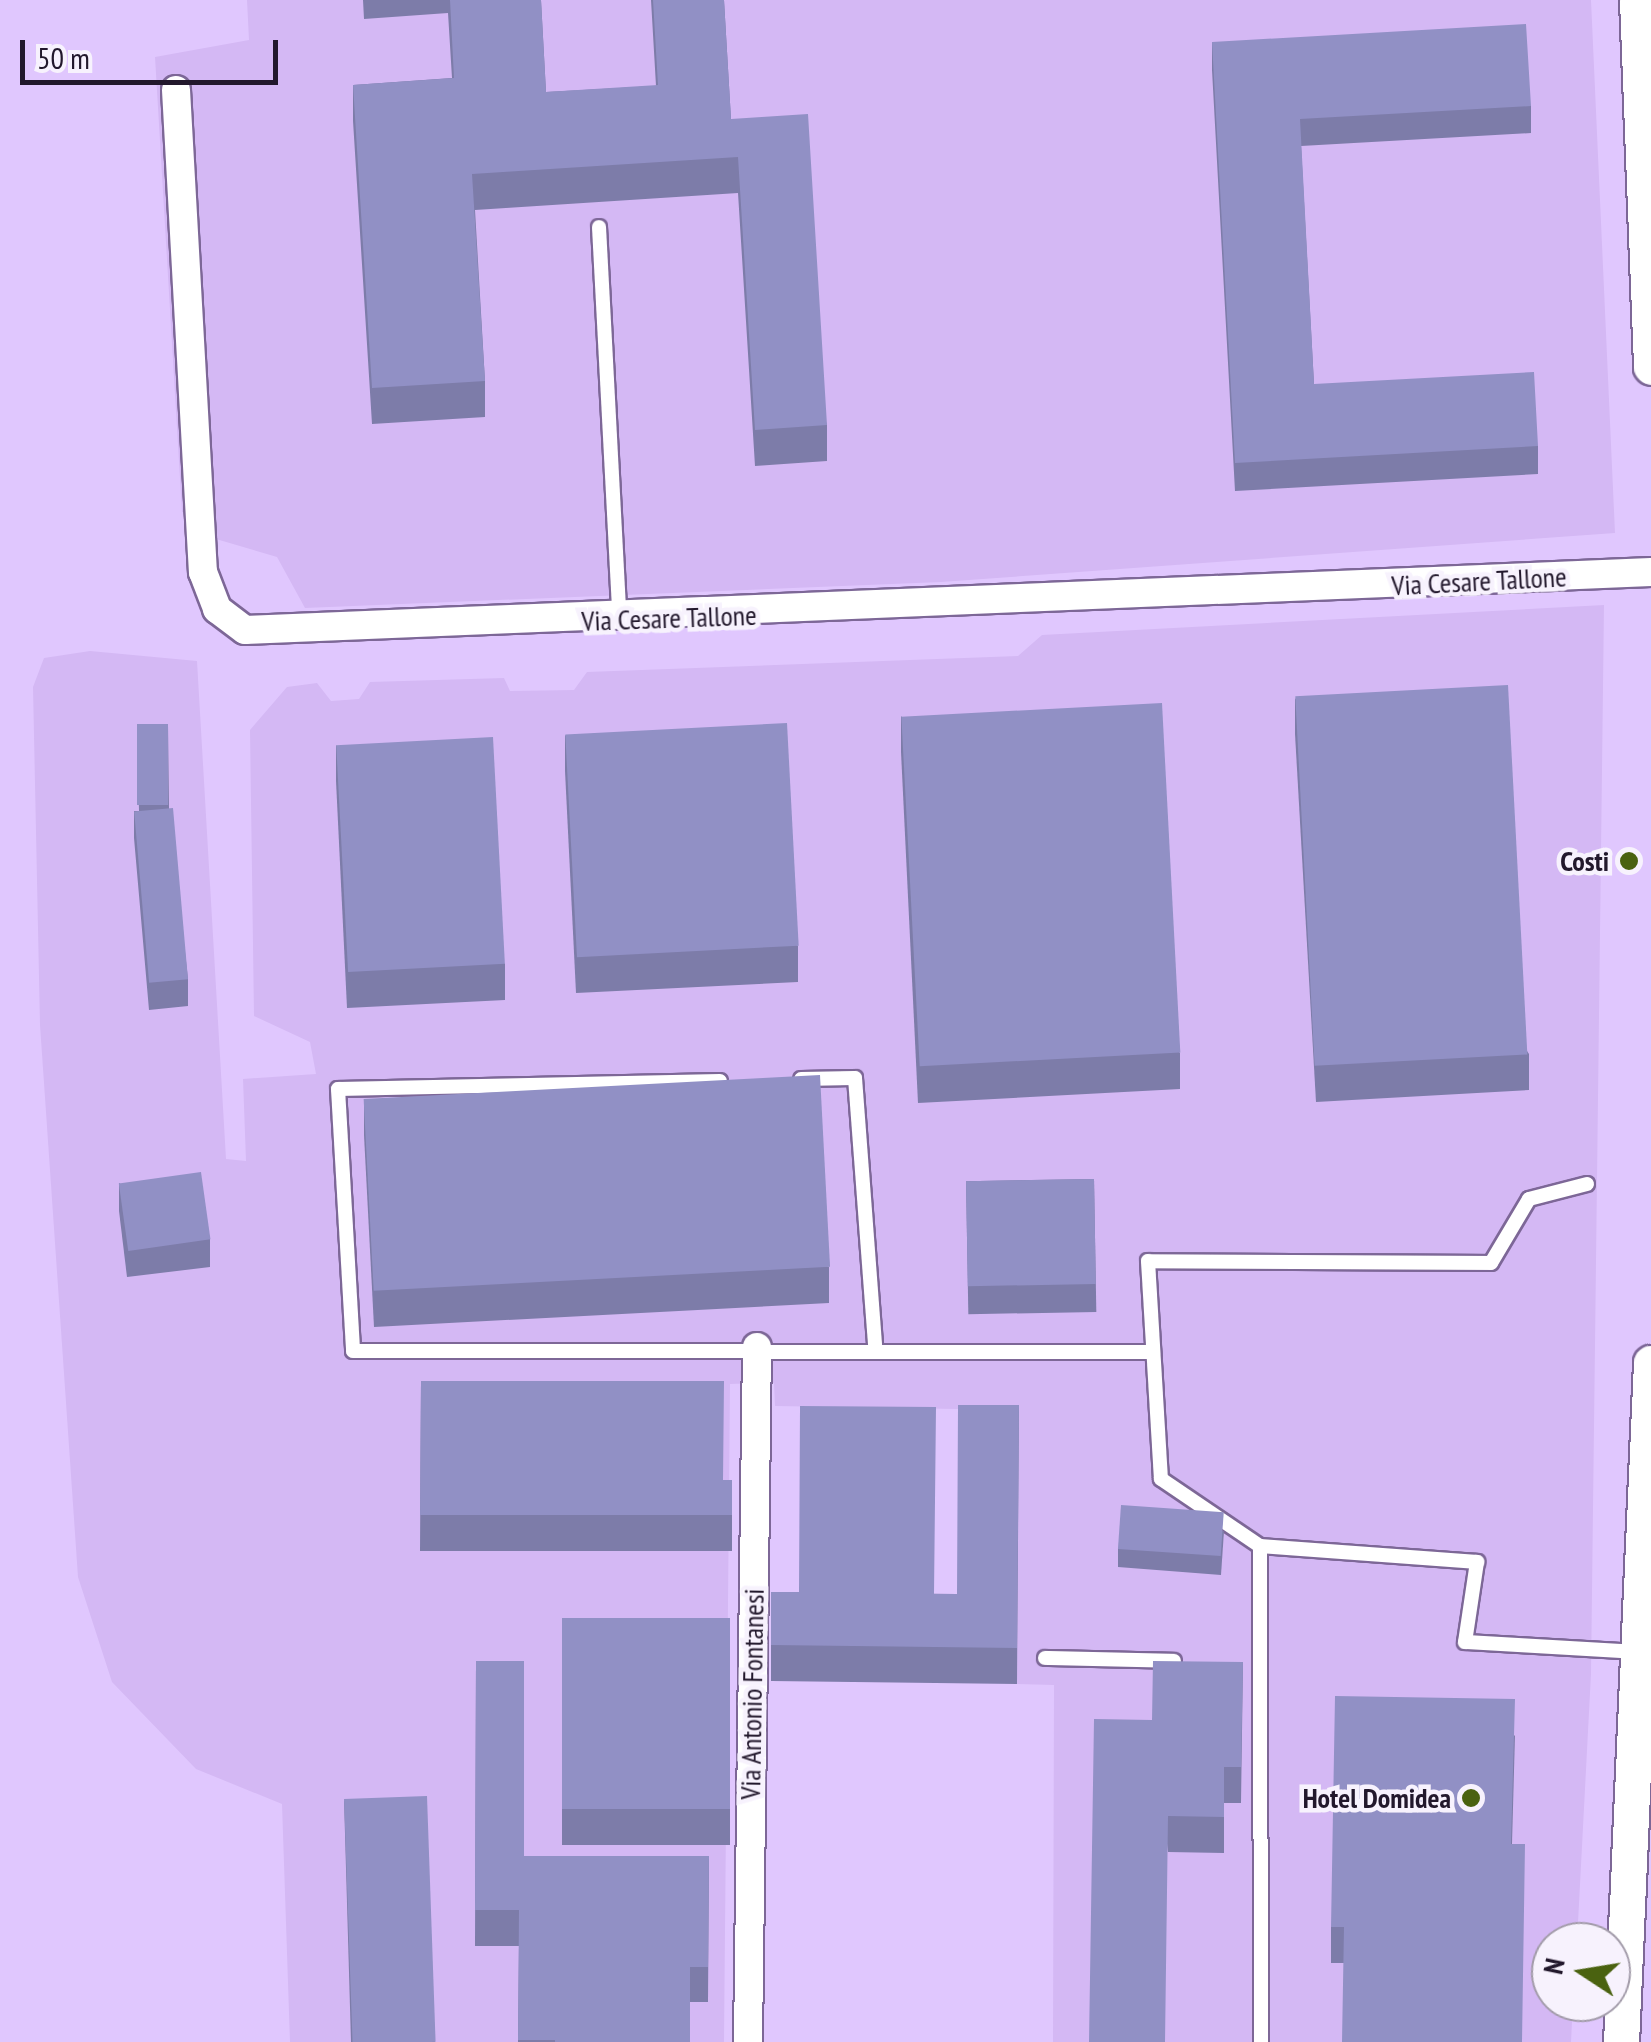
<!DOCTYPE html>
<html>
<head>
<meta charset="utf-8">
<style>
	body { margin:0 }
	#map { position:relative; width:1651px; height:2042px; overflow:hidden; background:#e0c7fe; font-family:"PT Sans Narrow",sans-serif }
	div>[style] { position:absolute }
	.built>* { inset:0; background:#d4b8f4 }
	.roads { filter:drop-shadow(2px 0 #7d6797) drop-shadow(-2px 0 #7d6797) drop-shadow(0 2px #7d6797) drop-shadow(0 -2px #7d6797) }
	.service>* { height:14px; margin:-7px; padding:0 7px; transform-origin:7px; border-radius:7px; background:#fff }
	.minor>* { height:28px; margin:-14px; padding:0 14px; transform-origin:14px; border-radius:14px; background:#fff }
	.tertiary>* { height:35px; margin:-17.5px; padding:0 17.5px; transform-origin:17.5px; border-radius:17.5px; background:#fff }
	.wall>* { inset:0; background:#7d7ca9; transform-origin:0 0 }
	.building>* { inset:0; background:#9190c5; transform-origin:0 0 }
	.dots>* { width:28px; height:28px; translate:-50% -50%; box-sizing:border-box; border:5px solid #f7f2fd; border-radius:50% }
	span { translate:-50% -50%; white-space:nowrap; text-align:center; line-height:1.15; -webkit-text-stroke:9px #f7f2fd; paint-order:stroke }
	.street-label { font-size:28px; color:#22182c }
	.poi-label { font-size:28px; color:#22182c; font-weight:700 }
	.right { translate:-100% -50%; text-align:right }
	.north { position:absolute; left:1531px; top:1922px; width:100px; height:100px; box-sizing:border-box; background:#f7f2fd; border:2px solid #a29ba9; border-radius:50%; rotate:282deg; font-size:28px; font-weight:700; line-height:40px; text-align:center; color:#22182c }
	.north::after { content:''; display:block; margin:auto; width:35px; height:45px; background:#4a6210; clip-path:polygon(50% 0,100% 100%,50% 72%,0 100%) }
	.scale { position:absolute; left:20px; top:40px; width:258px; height:45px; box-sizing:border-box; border:5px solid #22182c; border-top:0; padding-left:12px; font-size:30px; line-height:35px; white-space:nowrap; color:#22182c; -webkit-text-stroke:8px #f7f2fd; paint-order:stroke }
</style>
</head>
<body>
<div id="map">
	<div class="built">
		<i style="clip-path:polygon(247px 0,1591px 0,1615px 533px,941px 582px,305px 608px,277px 557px,216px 539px,214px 517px,182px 512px,155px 57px,249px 40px)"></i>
		<i style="clip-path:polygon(1604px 605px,1591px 1674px,1577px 1942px,1551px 1942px,1551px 2002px,1573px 2002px,1571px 2042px,1053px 2042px,1054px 1685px,1017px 1684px,1019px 1410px,775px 1406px,774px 1383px,757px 1383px,730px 1384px,724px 2042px,290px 2042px,282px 1804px,196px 1769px,112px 1682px,78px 1577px,40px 1025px,33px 687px,44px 658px,90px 651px,197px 661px,226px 1159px,246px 1161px,243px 1079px,316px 1074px,310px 1042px,254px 1016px,250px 730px,287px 687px,317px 683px,331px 701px,359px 699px,370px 682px,504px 678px,510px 691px,574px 690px,587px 672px,1018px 656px,1042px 635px)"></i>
	</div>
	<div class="roads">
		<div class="service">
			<i style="left:599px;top:227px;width:389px;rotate:87deg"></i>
			<i style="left:801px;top:1079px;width:54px;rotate:-1.1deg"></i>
			<i style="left:855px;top:1078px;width:268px;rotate:85.7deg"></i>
			<i style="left:720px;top:1081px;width:382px;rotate:178.8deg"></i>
			<i style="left:338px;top:1089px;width:262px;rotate:86.7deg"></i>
			<i style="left:353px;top:1351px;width:799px;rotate:0.07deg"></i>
			<i style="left:1587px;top:1184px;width:60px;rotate:165.5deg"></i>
			<i style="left:1529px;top:1199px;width:74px;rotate:120.7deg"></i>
			<i style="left:1491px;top:1263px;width:343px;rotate:-179.7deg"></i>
			<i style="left:1148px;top:1261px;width:218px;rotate:86.6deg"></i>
			<i style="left:1161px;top:1479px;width:120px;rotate:34.1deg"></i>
			<i style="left:1260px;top:1546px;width:218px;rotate:4.2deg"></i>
			<i style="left:1477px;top:1562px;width:81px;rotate:98.5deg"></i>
			<i style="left:1465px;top:1642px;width:175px;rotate:3.3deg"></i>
			<i style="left:1260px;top:1546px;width:496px;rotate:89.9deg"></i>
			<i style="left:1045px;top:1658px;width:129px;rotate:1.3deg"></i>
		</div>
		<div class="minor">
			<i style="left:176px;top:90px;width:483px;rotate:86.8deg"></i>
			<i style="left:203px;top:572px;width:40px;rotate:69deg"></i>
			<i style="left:217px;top:609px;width:35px;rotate:37deg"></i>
			<i style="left:245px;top:630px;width:1407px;rotate:-2.36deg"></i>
			<i style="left:748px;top:2042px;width:695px;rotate:-89.26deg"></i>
		</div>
		<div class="tertiary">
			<i style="left:1637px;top:0;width:367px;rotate:87.8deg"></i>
			<i style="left:1621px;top:2042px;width:680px;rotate:-87.47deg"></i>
		</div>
	</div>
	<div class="wall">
		<i style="clip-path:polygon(363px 0,541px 0,546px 92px,656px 86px,651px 0,724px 0,731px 119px,827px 425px,827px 461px,755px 466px,738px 193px,475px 210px,485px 381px,485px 417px,372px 424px,353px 121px,353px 85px,452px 78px,448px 13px,364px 19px)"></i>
		<i style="clip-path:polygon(1212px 42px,1531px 106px,1531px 133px,1301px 146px,1314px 384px,1538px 446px,1538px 474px,1235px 491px,1212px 70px)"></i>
		<i style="clip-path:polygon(1295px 698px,1529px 1054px,1529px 1090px,1316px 1102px,1295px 734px)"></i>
		<i style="clip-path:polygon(901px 716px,1180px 1053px,1180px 1089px,918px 1103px,901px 752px)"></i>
		<i style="clip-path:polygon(137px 724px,168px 724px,169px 808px,188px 979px,188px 1006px,149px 1010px,134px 838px,134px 811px,139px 811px)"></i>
		<i style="clip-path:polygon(565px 735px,798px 946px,798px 982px,576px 993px,565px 771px)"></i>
		<i style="clip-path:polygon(336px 745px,505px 964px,505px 1000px,347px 1008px,336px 781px)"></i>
		<i style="clip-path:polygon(364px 1099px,829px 1267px,829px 1303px,374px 1327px,364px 1135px)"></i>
		<i style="left:1094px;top:1179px;width:133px;height:128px;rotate:89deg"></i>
		<i style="clip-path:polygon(119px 1183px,210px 1239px,210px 1267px,127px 1277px,119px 1211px)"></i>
		<i style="clip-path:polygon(421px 1381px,723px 1480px,732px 1480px,732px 1551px,420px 1551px)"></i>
		<i style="clip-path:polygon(1019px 1405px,1017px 1684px,771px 1681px,771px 1592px,957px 1594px)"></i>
		<i style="clip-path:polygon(1224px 1531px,1221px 1575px,1118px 1567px,1118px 1549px)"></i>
		<i style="left:562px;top:1618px;width:168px;height:227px"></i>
		<i style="clip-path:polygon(476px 1661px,524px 1856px,709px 1856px,708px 2002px,690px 2002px,690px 2042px,518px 2042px,519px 1946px,475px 1946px)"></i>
		<i style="clip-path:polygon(1243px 1662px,1241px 1803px,1224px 1803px,1224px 1853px,1168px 1852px,1152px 1720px)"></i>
		<i style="clip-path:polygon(1515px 1735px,1512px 1844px,1344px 1963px,1331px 1963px,1331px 1927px)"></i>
		<i style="clip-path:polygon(344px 1799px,435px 2042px,351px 2042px)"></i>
	</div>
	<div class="building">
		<i style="clip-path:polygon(450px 0,541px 0,546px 92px,658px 85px,653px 0,724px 0,731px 119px,808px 114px,827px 425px,755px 430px,738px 157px,472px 174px,485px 381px,372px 388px,353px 85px,454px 78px)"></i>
		<i style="clip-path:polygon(1526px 24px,1531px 106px,1300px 119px,1314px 384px,1534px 372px,1538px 446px,1235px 463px,1212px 42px)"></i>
		<i style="left:1508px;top:685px;width:370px;height:213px;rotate:87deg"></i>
		<i style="left:1162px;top:703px;width:350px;height:261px;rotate:87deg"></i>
		<i style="left:787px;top:723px;width:223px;height:222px;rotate:87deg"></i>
		<i style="left:137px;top:724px;width:31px;height:81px"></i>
		<i style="left:493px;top:737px;width:227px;height:157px;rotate:87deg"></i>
		<i style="left:173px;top:808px;width:172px;height:39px;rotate:85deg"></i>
		<i style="left:820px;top:1075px;width:192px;height:457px;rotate:87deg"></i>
		<i style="left:201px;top:1172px;width:68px;height:83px;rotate:82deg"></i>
		<i style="left:1094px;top:1179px;width:105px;height:128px;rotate:89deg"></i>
		<i style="clip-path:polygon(421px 1381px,724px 1381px,723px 1480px,732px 1480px,732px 1515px,420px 1515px)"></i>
		<i style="clip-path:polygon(958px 1405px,1019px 1405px,1017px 1648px,771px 1645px,771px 1592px,799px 1592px,800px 1406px,936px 1407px,934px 1594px,957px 1594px)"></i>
		<i style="left:1121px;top:1505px;width:103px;height:44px;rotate:4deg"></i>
		<i style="left:562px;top:1618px;width:168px;height:191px"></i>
		<i style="clip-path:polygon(476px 1661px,524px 1661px,524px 1856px,709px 1856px,708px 1967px,690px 1967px,690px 2042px,555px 2042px,555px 2040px,518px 2040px,519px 1910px,475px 1910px)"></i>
		<i style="clip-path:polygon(1153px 1661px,1243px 1662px,1241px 1767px,1224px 1767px,1224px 1817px,1168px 1816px,1165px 2042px,1089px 2042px,1094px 1719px,1152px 1720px)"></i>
		<i style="clip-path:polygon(1335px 1696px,1515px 1699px,1511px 1844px,1525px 1844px,1522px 2042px,1342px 2042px,1344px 1927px,1331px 1927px)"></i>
		<i style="left:427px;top:1796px;width:246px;height:83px;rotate:88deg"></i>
	</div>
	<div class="dots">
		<i style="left:1629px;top:861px;background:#4a6210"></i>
		<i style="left:1471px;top:1798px;background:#4a6210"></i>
	</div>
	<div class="street-label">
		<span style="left:1479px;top:581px;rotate:-3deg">Via Cesare Tallone</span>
		<span style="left:669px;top:618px;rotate:-2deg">Via Cesare Tallone</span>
		<span style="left:752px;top:1694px;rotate:-89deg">Via Antonio Fontanesi</span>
	</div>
	<div class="poi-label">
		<span class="right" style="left:1609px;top:861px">Costi</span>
		<span class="right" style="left:1451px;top:1798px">Hotel Domidea</span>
	</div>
	<div class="north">N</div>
	<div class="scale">50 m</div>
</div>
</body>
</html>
